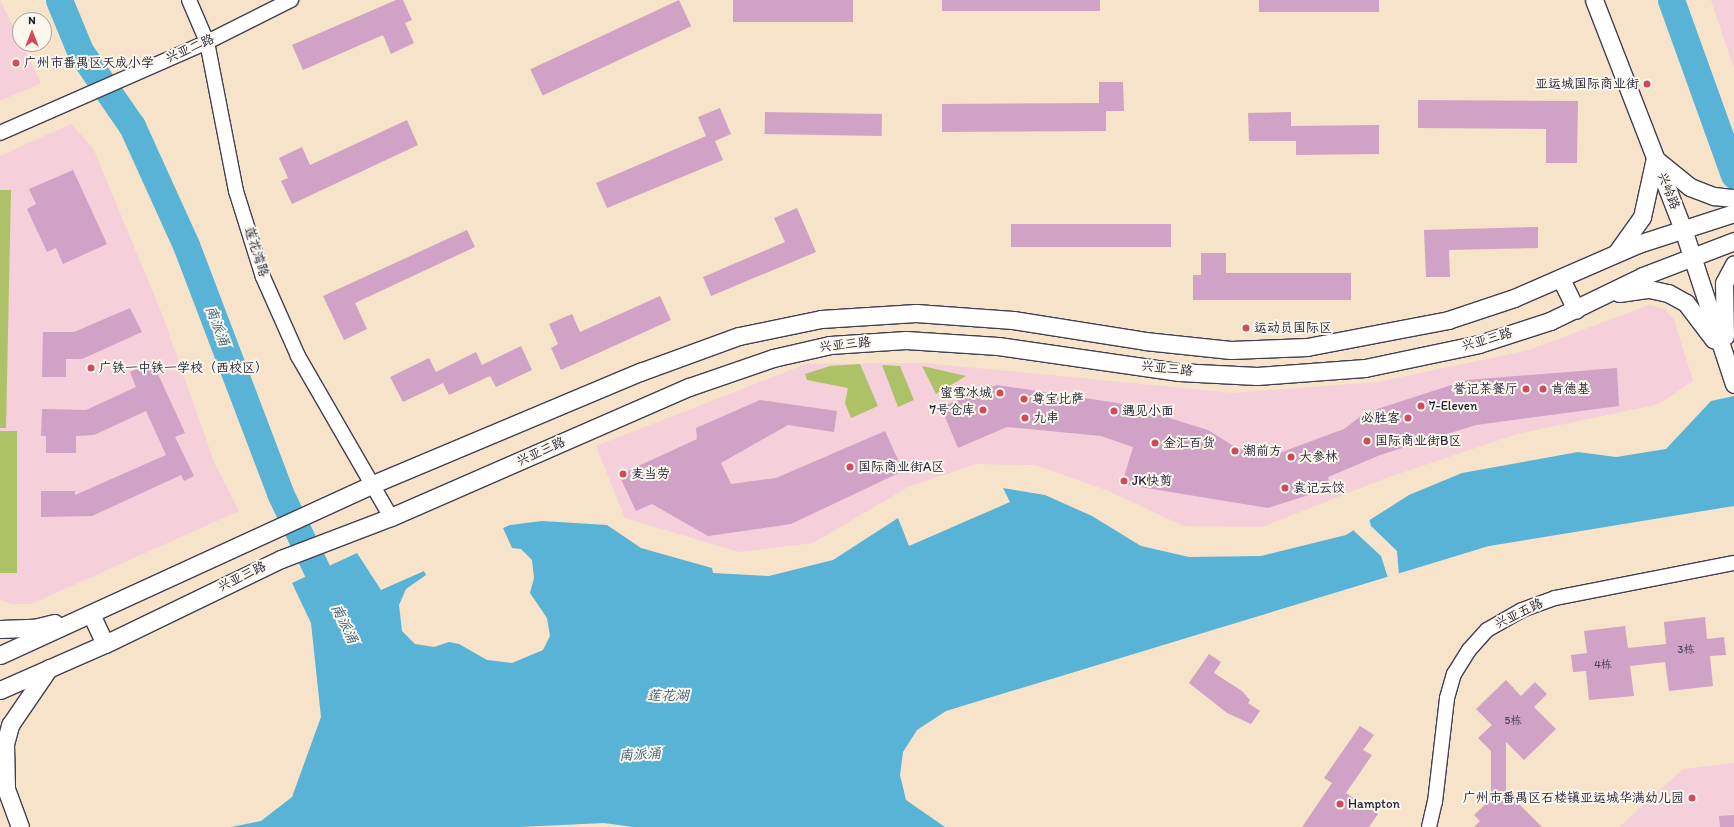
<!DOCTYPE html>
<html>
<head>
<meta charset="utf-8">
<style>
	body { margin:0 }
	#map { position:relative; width:1734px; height:827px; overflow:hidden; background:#f6e3ca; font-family:Itim,"LXGW WenKai TC",sans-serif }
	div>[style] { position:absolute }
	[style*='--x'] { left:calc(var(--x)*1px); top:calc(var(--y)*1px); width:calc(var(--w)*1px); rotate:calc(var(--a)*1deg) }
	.built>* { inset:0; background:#f5cfd9 }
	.green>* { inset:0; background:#adc266; transform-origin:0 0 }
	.water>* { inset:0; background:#58b3d6 }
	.pier>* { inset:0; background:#f6e3ca }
	.river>* { height:27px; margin:-13.5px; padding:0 13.5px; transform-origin:13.5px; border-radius:13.5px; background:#58b3d6 }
	.building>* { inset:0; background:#d0a2c5; transform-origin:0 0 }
	.roads { filter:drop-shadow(1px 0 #423f50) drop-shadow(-1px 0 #423f50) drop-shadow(0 1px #423f50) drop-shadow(0 -1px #423f50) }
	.minor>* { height:14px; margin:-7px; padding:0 7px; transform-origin:7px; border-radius:7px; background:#fff }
	.tertiary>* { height:17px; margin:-8.5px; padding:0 8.5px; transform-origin:8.5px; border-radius:8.5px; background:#fff }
	.dots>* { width:11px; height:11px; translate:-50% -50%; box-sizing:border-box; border:2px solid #fbf7ec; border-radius:50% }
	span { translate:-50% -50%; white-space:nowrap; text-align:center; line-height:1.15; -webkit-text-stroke:4px #fbf7ec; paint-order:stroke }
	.number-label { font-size:11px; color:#4e425e }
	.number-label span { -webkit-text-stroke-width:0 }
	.street-label { font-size:13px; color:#22223b }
	.poi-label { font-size:13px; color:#22223b }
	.left { translate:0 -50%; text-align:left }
	.right { translate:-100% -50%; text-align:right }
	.water-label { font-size:14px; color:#385c79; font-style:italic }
	.north { position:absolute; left:12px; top:12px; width:40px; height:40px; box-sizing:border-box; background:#fbf7ec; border:1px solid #a4a2a5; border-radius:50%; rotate:0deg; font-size:11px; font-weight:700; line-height:16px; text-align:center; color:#22223b }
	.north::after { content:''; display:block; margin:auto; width:14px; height:18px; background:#d1495b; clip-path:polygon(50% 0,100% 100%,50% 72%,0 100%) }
</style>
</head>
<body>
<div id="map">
	<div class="built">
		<div style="clip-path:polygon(0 0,41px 83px,0 101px)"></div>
		<div style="clip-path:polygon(1711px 0,1734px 0,1734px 68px)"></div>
		<div style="clip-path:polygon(71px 124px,93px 148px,162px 314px,214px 462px,239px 511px,31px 604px,11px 604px,0 599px,0 156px)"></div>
		<div style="clip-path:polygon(1649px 305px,1665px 309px,1674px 320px,1693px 381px,1659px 404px,1517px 434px,1386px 478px,1262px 527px,1184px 526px,1106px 490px,1035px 465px,976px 464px,908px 487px,813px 543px,739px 552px,625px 518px,596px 446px,806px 364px,925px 363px,1234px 393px,1377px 382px,1529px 350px)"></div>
		<div style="clip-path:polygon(1734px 763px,1734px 827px,1619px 827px,1683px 769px)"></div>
	</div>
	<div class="green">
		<div style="clip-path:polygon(0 190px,11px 190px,6px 428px,0 428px)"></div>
		<div style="clip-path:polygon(860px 364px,878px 406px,851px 418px,845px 403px,848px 388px,807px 380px,805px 374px,830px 366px)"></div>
		<div style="clip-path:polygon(882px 365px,900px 366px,914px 400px,898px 407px)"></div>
		<div style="clip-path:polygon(922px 366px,966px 376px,936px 394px)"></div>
		<div style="left:0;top:431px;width:17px;height:142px"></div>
	</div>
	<div class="water">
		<div style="clip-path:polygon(1734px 396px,1734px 506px,1489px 546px,946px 711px,917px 730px,903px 752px,900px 775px,906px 800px,945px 827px,633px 827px,604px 823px,519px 827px,231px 827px,261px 821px,292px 797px,321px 717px,311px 623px,292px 583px,357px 553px,381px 590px,424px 571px,426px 575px,406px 589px,399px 605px,402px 631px,415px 644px,434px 647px,449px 642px,459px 644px,487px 660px,512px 663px,543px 650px,550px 636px,547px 618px,530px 593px,534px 578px,532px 560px,521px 549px,512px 548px,503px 528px,510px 525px,542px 521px,607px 525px,641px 548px,712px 568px,713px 573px,769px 576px,833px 560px,898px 518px,909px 546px,1010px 502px,1003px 488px,1045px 495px,1092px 516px,1141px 546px,1189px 557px,1261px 556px,1346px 535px,1409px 495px,1462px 473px,1578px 452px,1616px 457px,1666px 449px,1711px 401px)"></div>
	</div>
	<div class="pier">
		<div style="clip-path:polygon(1369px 518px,1371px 526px,1397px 551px,1399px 575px,1388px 578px,1381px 556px,1354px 531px,1354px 528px)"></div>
	</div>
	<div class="river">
		<div style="--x:59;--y:0;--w:55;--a:67.6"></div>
		<div style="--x:80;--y:51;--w:91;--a:55.3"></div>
		<div style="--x:132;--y:126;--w:131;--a:65.6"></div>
		<div style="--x:186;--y:245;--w:265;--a:69.2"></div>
		<div style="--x:280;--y:493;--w:125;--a:64.5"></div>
		<div style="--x:1671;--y:0;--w:186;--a:70.2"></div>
	</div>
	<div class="building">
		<div style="clip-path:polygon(396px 0,403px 0,412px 20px,405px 23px,414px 43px,391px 54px,383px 35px,303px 70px,292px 45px)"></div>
		<div style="left:679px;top:0;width:29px;height:164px;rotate:65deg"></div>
		<div style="left:733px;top:0;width:120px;height:22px"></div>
		<div style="left:942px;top:0;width:158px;height:11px"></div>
		<div style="left:1259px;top:0;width:120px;height:12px"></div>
		<div style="clip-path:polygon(1099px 82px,1123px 82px,1124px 111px,1106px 111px,1106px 131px,942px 132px,942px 104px,1099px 103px)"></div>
		<div style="clip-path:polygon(1418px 100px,1578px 101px,1577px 163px,1546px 163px,1546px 129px,1418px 128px)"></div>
		<div style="clip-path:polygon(720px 108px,731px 134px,715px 141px,723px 160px,607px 208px,596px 183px,706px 136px,698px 117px)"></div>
		<div style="left:765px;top:112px;width:117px;height:22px;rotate:1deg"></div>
		<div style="clip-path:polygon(1291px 112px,1291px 126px,1379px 125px,1379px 154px,1296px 155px,1296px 141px,1249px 141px,1248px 113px)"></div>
		<div style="clip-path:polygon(407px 120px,418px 145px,292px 204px,281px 181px,288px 178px,279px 158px,302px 147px,310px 165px)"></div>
		<div style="clip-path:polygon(73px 170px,107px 244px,63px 264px,56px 248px,47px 252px,27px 209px,36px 204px,29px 189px)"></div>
		<div style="clip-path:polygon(797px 208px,816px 252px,711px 296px,703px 277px,785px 242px,774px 218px)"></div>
		<div style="left:1011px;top:224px;width:160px;height:23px"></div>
		<div style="clip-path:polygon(1538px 227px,1538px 248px,1449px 250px,1450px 277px,1426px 277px,1424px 230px)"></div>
		<div style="clip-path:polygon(467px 230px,475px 247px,355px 303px,367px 329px,344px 340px,323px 296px)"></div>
		<div style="clip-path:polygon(1201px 253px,1226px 253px,1226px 273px,1351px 273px,1351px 300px,1193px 300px,1193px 275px,1201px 275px)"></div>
		<div style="clip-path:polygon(660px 296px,671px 320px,561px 370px,551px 348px,558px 344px,549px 324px,572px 314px,580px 332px)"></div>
		<div style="clip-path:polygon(130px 308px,142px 332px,82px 359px,66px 359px,66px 377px,42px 377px,43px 332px,74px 332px)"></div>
		<div style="clip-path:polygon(521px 346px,532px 370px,496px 387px,490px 376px,449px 395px,443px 383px,403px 402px,390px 377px,429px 358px,436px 372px,476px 352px,482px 365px)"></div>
		<div style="clip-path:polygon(152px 361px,185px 433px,175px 437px,194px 476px,184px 481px,181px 475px,92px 516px,41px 517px,41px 491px,75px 491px,75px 495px,166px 455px,146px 411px,94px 435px,76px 436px,76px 453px,46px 453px,46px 436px,41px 436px,42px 409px,86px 410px,136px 387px,130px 372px)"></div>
		<div style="clip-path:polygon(1617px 368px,1619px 406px,1476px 425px,1380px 455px,1328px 477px,1331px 488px,1268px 508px,1122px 484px,1133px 447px,1101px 436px,1007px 427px,958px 448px,941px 407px,997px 385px,1124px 404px,1208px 430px,1235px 447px,1266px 458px,1344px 429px,1365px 413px,1467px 380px)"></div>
		<div style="clip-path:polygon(760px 400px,837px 411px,834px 432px,788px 425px,721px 463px,731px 484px,776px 478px,885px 431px,903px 471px,791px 524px,708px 536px,652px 504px,636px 511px,619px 475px,697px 439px,696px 428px)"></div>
		<div style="clip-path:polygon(1705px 617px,1707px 639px,1724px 637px,1726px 655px,1710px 656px,1713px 686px,1669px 691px,1665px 662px,1630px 666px,1634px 696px,1589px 700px,1586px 671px,1573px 672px,1571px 655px,1587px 653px,1584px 631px,1625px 626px,1628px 648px,1666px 644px,1664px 622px)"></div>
		<div style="clip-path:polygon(1209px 654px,1221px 662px,1214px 673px,1242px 691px,1250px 700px,1248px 703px,1260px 711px,1251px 724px,1227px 713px,1189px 683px)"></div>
		<div style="clip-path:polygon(1506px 680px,1521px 696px,1535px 682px,1547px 694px,1534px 707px,1556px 729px,1524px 760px,1506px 742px,1506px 791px,1542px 827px,1474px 827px,1480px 821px,1474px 815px,1491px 799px,1491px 751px,1478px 738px,1492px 725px,1476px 709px)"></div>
		<div style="clip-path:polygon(1360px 726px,1374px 735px,1363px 750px,1372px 755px,1346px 793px,1378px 814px,1369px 827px,1302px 827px,1332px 783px,1324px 778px)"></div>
		<div style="clip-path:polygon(1734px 815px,1734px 827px,1720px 827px,1719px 816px)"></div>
	</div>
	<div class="roads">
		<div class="minor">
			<div style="--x:189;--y:0;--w:46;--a:66.8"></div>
			<div style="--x:207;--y:42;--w:152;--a:79"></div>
			<div style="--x:236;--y:191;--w:90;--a:72.6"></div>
			<div style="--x:263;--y:277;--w:86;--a:66.1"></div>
			<div style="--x:298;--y:356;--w:186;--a:60"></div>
			<div style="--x:0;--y:133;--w:226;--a:-23.7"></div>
			<div style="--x:207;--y:42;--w:94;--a:-26.6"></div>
			<div style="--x:1429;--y:827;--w:26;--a:-77"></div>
			<div style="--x:1435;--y:802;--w:105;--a:-83.4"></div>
			<div style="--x:1447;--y:698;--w:25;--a:-74"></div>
			<div style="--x:1454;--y:674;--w:28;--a:-58"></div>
			<div style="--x:1469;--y:650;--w:27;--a:-48"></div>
			<div style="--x:1487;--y:630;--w:40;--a:-29.7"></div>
			<div style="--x:1522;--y:610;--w:35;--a:-20"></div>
			<div style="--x:1555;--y:598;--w:182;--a:-11.1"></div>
		</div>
		<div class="tertiary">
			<div style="--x:1594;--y:0;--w:246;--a:68.8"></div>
			<div style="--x:1683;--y:229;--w:163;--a:71.8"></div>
			<div style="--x:1658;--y:161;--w:41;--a:39.1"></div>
			<div style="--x:1690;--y:187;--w:26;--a:21"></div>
			<div style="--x:1714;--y:196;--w:20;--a:6"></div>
			<div style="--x:1617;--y:252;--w:43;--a:-54.5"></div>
			<div style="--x:1642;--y:217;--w:60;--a:-77.6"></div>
			<div style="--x:1561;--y:279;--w:34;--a:64"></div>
			<div style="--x:1619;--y:293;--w:30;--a:-8"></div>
			<div style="--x:1649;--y:289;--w:19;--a:12"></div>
			<div style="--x:1668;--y:293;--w:21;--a:29"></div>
			<div style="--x:1686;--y:303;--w:46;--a:52.9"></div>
			<div style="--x:1725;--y:336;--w:53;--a:-91.1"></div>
			<div style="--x:1724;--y:283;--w:21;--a:-62"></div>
			<div style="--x:91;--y:614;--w:33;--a:65"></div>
			<div style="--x:0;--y:629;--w:34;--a:-2"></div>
			<div style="--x:34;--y:628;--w:21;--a:-14"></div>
			<div style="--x:0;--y:655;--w:410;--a:-24.6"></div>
			<div style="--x:373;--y:484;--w:290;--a:-22.8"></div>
			<div style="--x:640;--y:372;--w:105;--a:-20"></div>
			<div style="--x:739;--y:336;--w:84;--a:-11.7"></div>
			<div style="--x:821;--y:319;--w:95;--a:-3.6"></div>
			<div style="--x:916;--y:313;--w:97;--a:4.1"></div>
			<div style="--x:1013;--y:320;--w:134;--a:9"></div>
			<div style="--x:1145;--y:341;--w:86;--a:6"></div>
			<div style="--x:1231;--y:350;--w:76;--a:-2.3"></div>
			<div style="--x:1307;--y:347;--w:144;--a:-10.8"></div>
			<div style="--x:1448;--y:320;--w:70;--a:-18.4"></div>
			<div style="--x:1514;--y:298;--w:135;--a:-23.5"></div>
			<div style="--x:1638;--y:244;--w:101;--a:-17.9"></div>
			<div style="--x:0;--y:690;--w:115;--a:-23.7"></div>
			<div style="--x:105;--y:644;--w:195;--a:-25.8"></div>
			<div style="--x:281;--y:559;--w:118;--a:-20.9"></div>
			<div style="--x:391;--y:517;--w:325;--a:-23.6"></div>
			<div style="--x:689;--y:387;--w:89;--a:-19"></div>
			<div style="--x:773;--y:358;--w:58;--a:-12.8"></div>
			<div style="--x:830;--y:345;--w:76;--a:-3.8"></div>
			<div style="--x:906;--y:340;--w:92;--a:3.7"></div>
			<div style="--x:998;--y:346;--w:183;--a:8.2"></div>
			<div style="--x:1179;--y:372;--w:78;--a:2.9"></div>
			<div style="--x:1257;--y:376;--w:108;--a:-4.2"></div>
			<div style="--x:1365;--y:368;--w:116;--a:-11.9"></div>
			<div style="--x:1479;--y:344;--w:75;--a:-17.9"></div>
			<div style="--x:1550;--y:321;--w:103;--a:-25.8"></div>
			<div style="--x:1643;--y:276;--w:97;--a:-21"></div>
			<div style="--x:2;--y:778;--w:52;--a:69.8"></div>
			<div style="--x:6;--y:788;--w:44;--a:-91.3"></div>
			<div style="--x:5;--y:744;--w:20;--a:-75"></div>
			<div style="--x:10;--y:725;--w:69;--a:-55.6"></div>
		</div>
	</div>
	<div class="dots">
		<div style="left:16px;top:63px;background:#d1495b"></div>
		<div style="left:1647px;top:84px;background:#d1495b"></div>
		<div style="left:1246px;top:328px;background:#d1495b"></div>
		<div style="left:91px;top:368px;background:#d1495b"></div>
		<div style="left:1526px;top:389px;background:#d1495b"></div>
		<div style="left:1543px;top:389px;background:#d1495b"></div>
		<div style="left:1000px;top:393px;background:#d1495b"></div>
		<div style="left:1024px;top:399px;background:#d1495b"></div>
		<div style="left:1421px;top:406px;background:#d1495b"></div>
		<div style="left:983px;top:410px;background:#d1495b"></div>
		<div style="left:1114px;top:411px;background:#d1495b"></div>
		<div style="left:1025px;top:418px;background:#d1495b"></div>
		<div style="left:1408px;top:418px;background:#d1495b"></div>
		<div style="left:1367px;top:441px;background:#d1495b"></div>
		<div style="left:1155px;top:443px;background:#d1495b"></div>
		<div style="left:1235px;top:451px;background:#d1495b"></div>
		<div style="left:1291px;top:457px;background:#d1495b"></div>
		<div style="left:850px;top:467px;background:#d1495b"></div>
		<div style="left:623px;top:474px;background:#d1495b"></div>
		<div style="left:1124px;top:481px;background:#d1495b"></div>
		<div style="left:1285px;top:488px;background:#d1495b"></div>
		<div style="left:1692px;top:798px;background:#d1495b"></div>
		<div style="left:1340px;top:804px;background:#d1495b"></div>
	</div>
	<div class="number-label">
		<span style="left:1686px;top:650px">3栋</span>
		<span style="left:1603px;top:665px">4栋</span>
		<span style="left:1513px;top:721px">5栋</span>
	</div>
	<div class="street-label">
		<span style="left:190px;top:49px;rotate:-24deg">兴亚二路</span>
		<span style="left:1668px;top:191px;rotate:68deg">兴岭路</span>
		<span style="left:256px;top:252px;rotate:72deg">莲花湾路</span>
		<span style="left:1487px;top:340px;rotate:-16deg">兴亚三路</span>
		<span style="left:845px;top:345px;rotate:-6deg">兴亚三路</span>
		<span style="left:1167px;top:369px;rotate:6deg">兴亚三路</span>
		<span style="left:541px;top:452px;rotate:-24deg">兴亚三路</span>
		<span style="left:242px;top:577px;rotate:-26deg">兴亚三路</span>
		<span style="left:1519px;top:614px;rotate:-26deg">兴亚五路</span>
	</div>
	<div class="poi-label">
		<span class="left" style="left:24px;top:63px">广州市番禺区天成小学</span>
		<span class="right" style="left:1639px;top:84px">亚运城国际商业街</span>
		<span class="left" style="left:1254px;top:328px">运动员国际区</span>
		<span class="left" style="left:99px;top:368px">广铁一中铁一学校（西校区）</span>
		<span class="right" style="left:1518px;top:389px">誉记茶餐厅</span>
		<span class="left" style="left:1551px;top:389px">肯德基</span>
		<span class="right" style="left:992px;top:393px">蜜雪冰城</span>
		<span class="left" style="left:1032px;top:399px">尊宝比萨</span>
		<span class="left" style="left:1429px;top:406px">7-Eleven</span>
		<span class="right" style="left:975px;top:410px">7号仓库</span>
		<span class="left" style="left:1122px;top:411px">遇见小面</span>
		<span class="left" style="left:1033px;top:418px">九串</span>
		<span class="right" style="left:1400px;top:418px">必胜客</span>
		<span class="left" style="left:1375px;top:441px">国际商业街B区</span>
		<span class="left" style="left:1163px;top:443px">金汇百货</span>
		<span class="left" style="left:1243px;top:451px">潮前方</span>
		<span class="left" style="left:1299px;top:457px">大参林</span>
		<span class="left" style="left:858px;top:467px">国际商业街A区</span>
		<span class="left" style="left:631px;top:474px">麦当劳</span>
		<span class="left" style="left:1132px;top:481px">JK快剪</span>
		<span class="left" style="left:1293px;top:488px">袁记云饺</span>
		<span class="right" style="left:1684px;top:798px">广州市番禺区石楼镇亚运城华满幼儿园</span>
		<span class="left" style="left:1348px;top:804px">Hampton</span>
	</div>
	<div class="water-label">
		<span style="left:217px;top:326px;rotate:69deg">南派涌</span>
		<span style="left:344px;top:624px;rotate:64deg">南派涌</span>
		<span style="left:668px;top:696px">莲花湖</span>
		<span style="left:640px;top:755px;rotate:-3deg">南派涌</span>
	</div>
	<div class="north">N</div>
</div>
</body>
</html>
